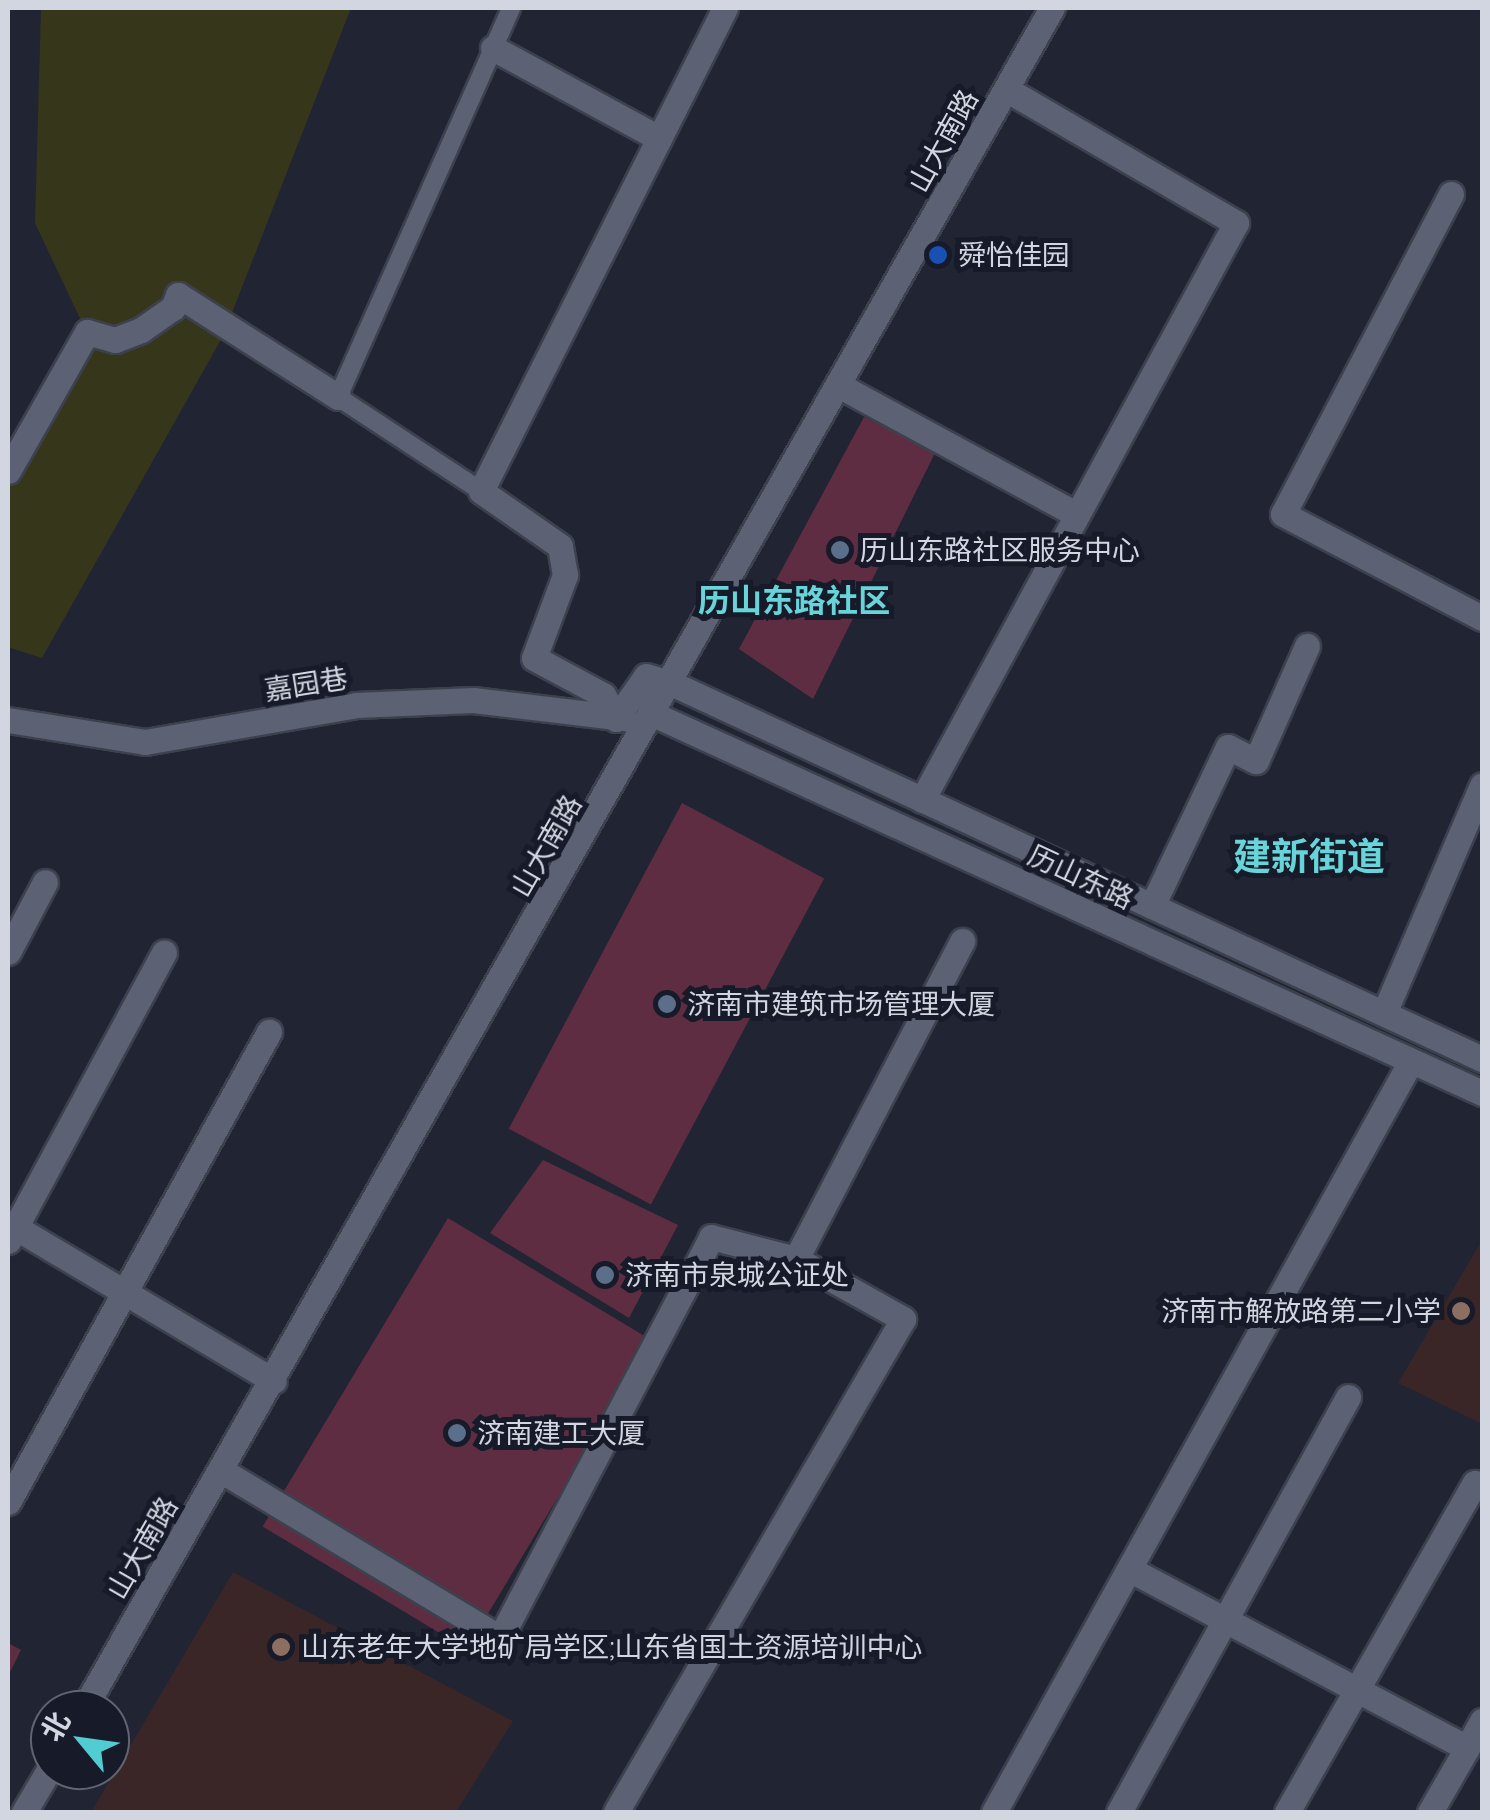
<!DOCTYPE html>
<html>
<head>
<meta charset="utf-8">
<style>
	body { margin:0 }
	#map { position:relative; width:1490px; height:1820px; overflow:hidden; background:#202433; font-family:Quicksand,"Noto Sans SC",sans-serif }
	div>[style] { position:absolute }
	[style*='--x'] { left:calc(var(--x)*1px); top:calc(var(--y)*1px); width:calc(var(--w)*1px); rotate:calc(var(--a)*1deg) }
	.education>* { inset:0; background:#3a2626 }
	.green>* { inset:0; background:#36371a }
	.building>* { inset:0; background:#5f2d41; transform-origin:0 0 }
	.roads { filter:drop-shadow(2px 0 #3d414e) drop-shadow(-2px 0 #3d414e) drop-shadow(0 2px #3d414e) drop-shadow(0 -2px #3d414e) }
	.service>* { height:18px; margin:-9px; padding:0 9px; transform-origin:9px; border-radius:9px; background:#5c6274 }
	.minor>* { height:25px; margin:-12.5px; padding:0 12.5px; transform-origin:12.5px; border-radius:12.5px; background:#5c6274 }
	.tertiary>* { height:25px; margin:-12.5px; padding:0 12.5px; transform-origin:12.5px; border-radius:12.5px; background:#5c6274 }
	.secondary>* { height:25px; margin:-12.5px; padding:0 12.5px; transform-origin:12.5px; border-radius:12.5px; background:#5c6274 }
	.dots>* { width:28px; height:28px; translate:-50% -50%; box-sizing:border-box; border:5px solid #161a29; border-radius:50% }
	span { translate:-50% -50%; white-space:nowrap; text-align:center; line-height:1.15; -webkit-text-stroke:10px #161a29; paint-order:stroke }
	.street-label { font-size:28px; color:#d2d6e0 }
	.poi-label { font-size:28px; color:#d2d6e0 }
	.left { translate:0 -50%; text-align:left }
	.right { translate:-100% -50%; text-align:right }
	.quarter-label { font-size:32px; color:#67d4d9; font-weight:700 }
	.district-label { font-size:38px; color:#67d4d9; font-weight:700 }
	.frame { position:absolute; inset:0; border:10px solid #d2d6e0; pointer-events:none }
	.north { position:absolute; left:30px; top:1690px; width:100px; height:100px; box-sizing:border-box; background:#161a29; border:2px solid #616572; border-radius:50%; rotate:299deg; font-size:28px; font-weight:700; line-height:40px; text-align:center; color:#d2d6e0 }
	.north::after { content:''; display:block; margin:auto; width:35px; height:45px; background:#51ccd2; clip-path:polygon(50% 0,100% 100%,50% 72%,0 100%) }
</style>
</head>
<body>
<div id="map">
	<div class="education">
		<div style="clip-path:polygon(1482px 1240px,1482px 1424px,1398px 1383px)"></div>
		<div style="clip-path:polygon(233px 1572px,513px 1721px,456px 1812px,91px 1812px)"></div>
	</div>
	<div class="green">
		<div style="clip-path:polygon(41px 8px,351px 8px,223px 336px,42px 658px,8px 647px,8px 466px,85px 329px,35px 223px)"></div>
	</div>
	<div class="building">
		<div style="clip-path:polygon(864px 417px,936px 451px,813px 699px,739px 649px)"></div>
		<div style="left:682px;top:803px;width:161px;height:369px;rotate:28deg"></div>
		<div style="clip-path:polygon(543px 1160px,678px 1225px,629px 1318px,490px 1233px)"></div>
		<div style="left:448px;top:1218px;width:238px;height:360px;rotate:31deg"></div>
		<div style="clip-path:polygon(8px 1643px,21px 1650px,8px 1676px)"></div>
	</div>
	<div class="roads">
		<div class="service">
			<div style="--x:481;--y:491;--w:171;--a:-146.7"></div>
			<div style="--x:338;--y:397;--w:426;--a:-66"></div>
		</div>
		<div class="minor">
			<div style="--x:493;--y:48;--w:189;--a:28.5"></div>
			<div style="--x:1451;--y:194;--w:361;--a:117.7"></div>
			<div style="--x:1283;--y:514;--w:225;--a:27.6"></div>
			<div style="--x:840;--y:386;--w:266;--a:28.5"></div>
			<div style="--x:8;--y:471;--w:160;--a:-60.4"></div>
			<div style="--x:87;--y:332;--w:29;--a:16"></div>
			<div style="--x:115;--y:340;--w:28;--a:-21"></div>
			<div style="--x:141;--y:330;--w:39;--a:-35"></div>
			<div style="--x:173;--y:308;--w:14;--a:-69"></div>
			<div style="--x:178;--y:295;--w:190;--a:32.5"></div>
			<div style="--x:616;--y:719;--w:27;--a:-118"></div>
			<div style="--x:603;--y:695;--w:78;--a:-151.8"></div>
			<div style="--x:534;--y:658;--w:89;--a:-69.5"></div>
			<div style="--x:565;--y:575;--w:29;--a:-100"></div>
			<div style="--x:560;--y:546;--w:96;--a:-145.2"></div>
			<div style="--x:481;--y:491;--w:541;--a:-63.2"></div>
			<div style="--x:616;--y:719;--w:52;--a:-55.1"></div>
			<div style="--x:646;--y:676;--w:28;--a:17"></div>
			<div style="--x:8;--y:720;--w:139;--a:9.1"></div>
			<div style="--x:145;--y:742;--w:214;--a:-9.9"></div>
			<div style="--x:356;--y:705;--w:117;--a:-2.4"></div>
			<div style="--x:473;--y:700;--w:153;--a:6.8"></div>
			<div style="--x:922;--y:800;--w:657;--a:-61.45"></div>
			<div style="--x:1236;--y:223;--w:266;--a:-149.8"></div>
			<div style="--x:1152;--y:906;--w:176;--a:-64.5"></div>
			<div style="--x:1228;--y:747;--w:31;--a:27"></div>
			<div style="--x:1256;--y:761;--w:126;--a:-66.1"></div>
			<div style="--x:8;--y:952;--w:79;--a:-62.1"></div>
			<div style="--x:1384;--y:1013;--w:248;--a:-66.7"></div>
			<div style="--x:8;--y:1223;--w:309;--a:30.7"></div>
			<div style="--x:8;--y:1241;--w:328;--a:-61.6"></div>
			<div style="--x:796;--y:1259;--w:359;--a:-62.4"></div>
			<div style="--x:222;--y:1471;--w:324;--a:31"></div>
			<div style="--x:500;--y:1638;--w:453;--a:-62.2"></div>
			<div style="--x:711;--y:1237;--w:88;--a:14.5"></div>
			<div style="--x:796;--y:1259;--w:123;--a:29.3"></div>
			<div style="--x:903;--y:1319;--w:570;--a:120.21"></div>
			<div style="--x:8;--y:1502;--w:538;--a:-60.96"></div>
			<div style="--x:1129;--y:1569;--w:382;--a:27.9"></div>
			<div style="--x:1467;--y:1748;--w:74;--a:120"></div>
			<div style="--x:1467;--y:1748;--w:31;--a:-61"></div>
			<div style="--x:994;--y:1812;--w:859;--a:-60.96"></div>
			<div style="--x:1119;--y:1812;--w:474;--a:-61.1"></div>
			<div style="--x:1287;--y:1812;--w:379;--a:-60.3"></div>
		</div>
		<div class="tertiary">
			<div style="--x:673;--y:684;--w:892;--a:24.87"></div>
			<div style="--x:655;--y:715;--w:909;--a:24.56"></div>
		</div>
		<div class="secondary">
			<div style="--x:83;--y:1710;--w:1959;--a:-60.35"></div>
			<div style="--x:24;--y:1812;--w:51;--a:-59.4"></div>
		</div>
	</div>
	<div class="dots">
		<div style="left:938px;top:255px;background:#1a4fb4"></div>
		<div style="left:840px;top:550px;background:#5c6f8a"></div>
		<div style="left:667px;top:1004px;background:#5c6f8a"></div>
		<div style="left:605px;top:1275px;background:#5c6f8a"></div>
		<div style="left:1461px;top:1311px;background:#8d6e63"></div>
		<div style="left:457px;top:1433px;background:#5c6f8a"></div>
		<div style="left:281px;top:1647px;background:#8d6e63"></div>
	</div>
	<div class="street-label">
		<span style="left:943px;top:141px;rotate:-61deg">山大南路</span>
		<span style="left:306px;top:684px;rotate:-9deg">嘉园巷</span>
		<span style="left:546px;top:846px;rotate:-60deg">山大南路</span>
		<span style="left:1081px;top:877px;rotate:25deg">历山东路</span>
		<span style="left:142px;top:1548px;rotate:-60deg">山大南路</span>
	</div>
	<div class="poi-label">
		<span class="left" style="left:958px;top:255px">舜怡佳园</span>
		<span class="left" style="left:860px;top:550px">历山东路社区服务中心</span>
		<span class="left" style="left:687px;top:1004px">济南市建筑市场管理大厦</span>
		<span class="left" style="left:625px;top:1275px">济南市泉城公证处</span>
		<span class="right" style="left:1441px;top:1311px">济南市解放路第二小学</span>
		<span class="left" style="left:477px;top:1433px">济南建工大厦</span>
		<span class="left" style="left:301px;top:1647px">山东老年大学地矿局学区;山东省国土资源培训中心</span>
	</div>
	<div class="quarter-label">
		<span style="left:794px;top:600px">历山东路社区</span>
	</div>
	<div class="district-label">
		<span style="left:1309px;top:857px">建新街道</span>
	</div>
	<div class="frame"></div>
	<div class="north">北</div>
</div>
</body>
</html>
